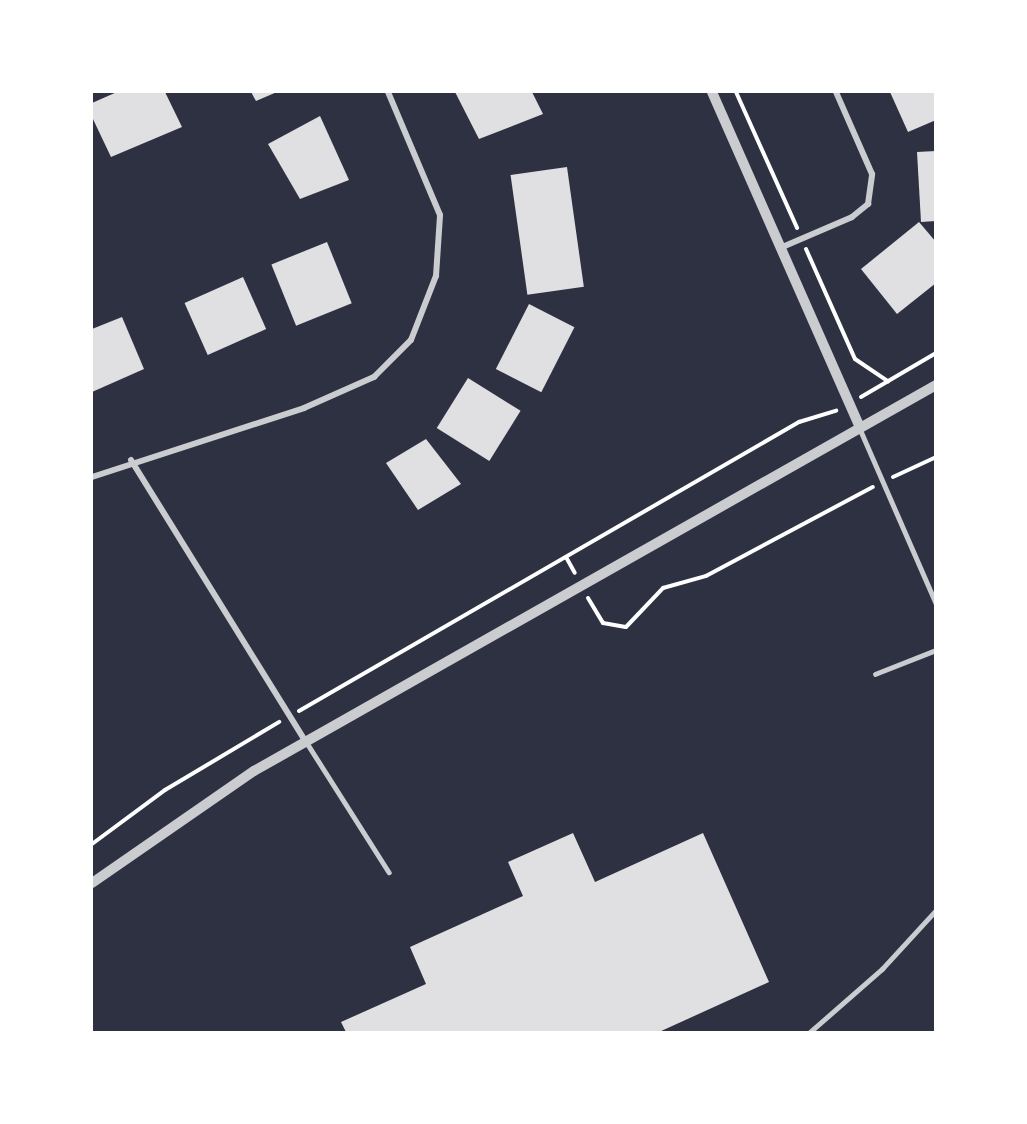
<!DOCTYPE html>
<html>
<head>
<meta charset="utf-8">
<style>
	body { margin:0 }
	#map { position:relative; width:1027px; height:1124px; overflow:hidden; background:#2d3142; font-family:"Noto Sans",sans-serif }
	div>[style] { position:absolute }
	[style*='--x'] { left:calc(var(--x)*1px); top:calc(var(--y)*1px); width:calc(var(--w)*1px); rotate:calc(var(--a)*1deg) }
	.building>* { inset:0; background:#e0e0e3; transform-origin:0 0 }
	.path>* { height:4px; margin:-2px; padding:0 2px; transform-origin:2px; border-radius:2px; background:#fff }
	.service>* { height:4.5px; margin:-2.25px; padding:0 2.25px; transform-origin:2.25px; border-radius:2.25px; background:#caccd0 }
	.minor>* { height:6px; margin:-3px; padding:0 3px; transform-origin:3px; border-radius:3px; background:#caccd0 }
	.tertiary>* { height:10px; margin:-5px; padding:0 5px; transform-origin:5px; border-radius:5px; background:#caccd0 }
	span { translate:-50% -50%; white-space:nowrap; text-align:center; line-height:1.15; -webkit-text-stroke:4.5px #fff; paint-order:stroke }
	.frame { position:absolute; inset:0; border:93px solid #fff; pointer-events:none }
</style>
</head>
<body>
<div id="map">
	<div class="building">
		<div style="clip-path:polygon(117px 92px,165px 92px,182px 127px,111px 157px,92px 117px,92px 103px)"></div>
		<div style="clip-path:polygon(251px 92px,277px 92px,256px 101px)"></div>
		<div style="clip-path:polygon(455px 92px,532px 92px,543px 114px,479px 139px)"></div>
		<div style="clip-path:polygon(890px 92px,936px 92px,936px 120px,908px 132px)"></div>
		<div style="clip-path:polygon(320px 116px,349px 180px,300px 199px,268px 144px)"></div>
		<div style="clip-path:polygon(936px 151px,936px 221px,921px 222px,917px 152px)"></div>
		<div style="left:567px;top:167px;width:121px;height:57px;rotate:82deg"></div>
		<div style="clip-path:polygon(919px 222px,936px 242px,936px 283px,897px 314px,861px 269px)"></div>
		<div style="left:327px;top:242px;width:66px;height:60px;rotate:68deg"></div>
		<div style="left:243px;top:277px;width:57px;height:64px;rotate:66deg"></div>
		<div style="left:529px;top:304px;width:51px;height:73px;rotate:27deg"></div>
		<div style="clip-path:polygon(122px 317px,144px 369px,92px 392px,92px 329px)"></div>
		<div style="left:468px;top:378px;width:62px;height:59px;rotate:32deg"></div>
		<div style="clip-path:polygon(426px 439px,461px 484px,418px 510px,386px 463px)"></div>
		<div style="clip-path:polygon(573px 833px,595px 882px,703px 833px,769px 982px,659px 1032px,346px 1032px,341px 1022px,426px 984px,410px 947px,523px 896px,508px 862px)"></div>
	</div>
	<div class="path">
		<div style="--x:736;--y:92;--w:149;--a:65.8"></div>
		<div style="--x:806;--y:249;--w:120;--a:66"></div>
		<div style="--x:855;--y:359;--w:40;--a:34"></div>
		<div style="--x:861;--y:397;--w:87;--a:-30.4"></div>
		<div style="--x:893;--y:477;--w:47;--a:-24.9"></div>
		<div style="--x:566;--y:557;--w:18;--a:61"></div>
		<div style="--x:588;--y:598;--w:29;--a:59"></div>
		<div style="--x:603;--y:623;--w:23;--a:10"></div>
		<div style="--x:626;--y:627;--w:54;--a:-46.5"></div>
		<div style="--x:663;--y:588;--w:45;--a:-15.6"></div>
		<div style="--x:706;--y:576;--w:189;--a:-28.1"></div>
		<div style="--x:299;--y:711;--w:578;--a:-30.03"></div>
		<div style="--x:799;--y:422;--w:39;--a:-17"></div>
		<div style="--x:92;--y:844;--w:91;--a:-36.5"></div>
		<div style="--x:165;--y:790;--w:133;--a:-30.8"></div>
	</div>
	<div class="service">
		<div style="--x:860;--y:429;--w:190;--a:66.4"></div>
		<div style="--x:875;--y:674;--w:66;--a:-21.5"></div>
		<div style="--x:307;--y:743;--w:153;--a:57.6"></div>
		<div style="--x:810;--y:1032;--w:96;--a:-41.2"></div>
		<div style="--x:882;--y:969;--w:80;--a:-47.5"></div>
	</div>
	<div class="minor">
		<div style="--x:780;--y:248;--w:78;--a:-23.3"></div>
		<div style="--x:852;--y:217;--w:21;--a:-39"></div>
		<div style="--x:868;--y:204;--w:30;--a:-82"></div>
		<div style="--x:872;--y:174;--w:90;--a:-113.7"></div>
		<div style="--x:131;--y:460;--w:332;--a:58.2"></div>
		<div style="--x:92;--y:477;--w:223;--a:-18"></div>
		<div style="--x:304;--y:408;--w:77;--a:-23.9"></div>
		<div style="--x:374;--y:377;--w:52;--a:-45"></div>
		<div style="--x:411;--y:340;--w:69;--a:-68.7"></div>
		<div style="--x:436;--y:276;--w:61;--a:-86.2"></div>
		<div style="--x:440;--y:215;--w:134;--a:-112.9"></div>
	</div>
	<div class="tertiary">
		<div style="--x:712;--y:92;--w:367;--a:66.2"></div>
		<div style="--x:92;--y:883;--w:197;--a:-34.7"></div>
		<div style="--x:254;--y:771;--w:784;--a:-29.51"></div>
	</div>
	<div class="frame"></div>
</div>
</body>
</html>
